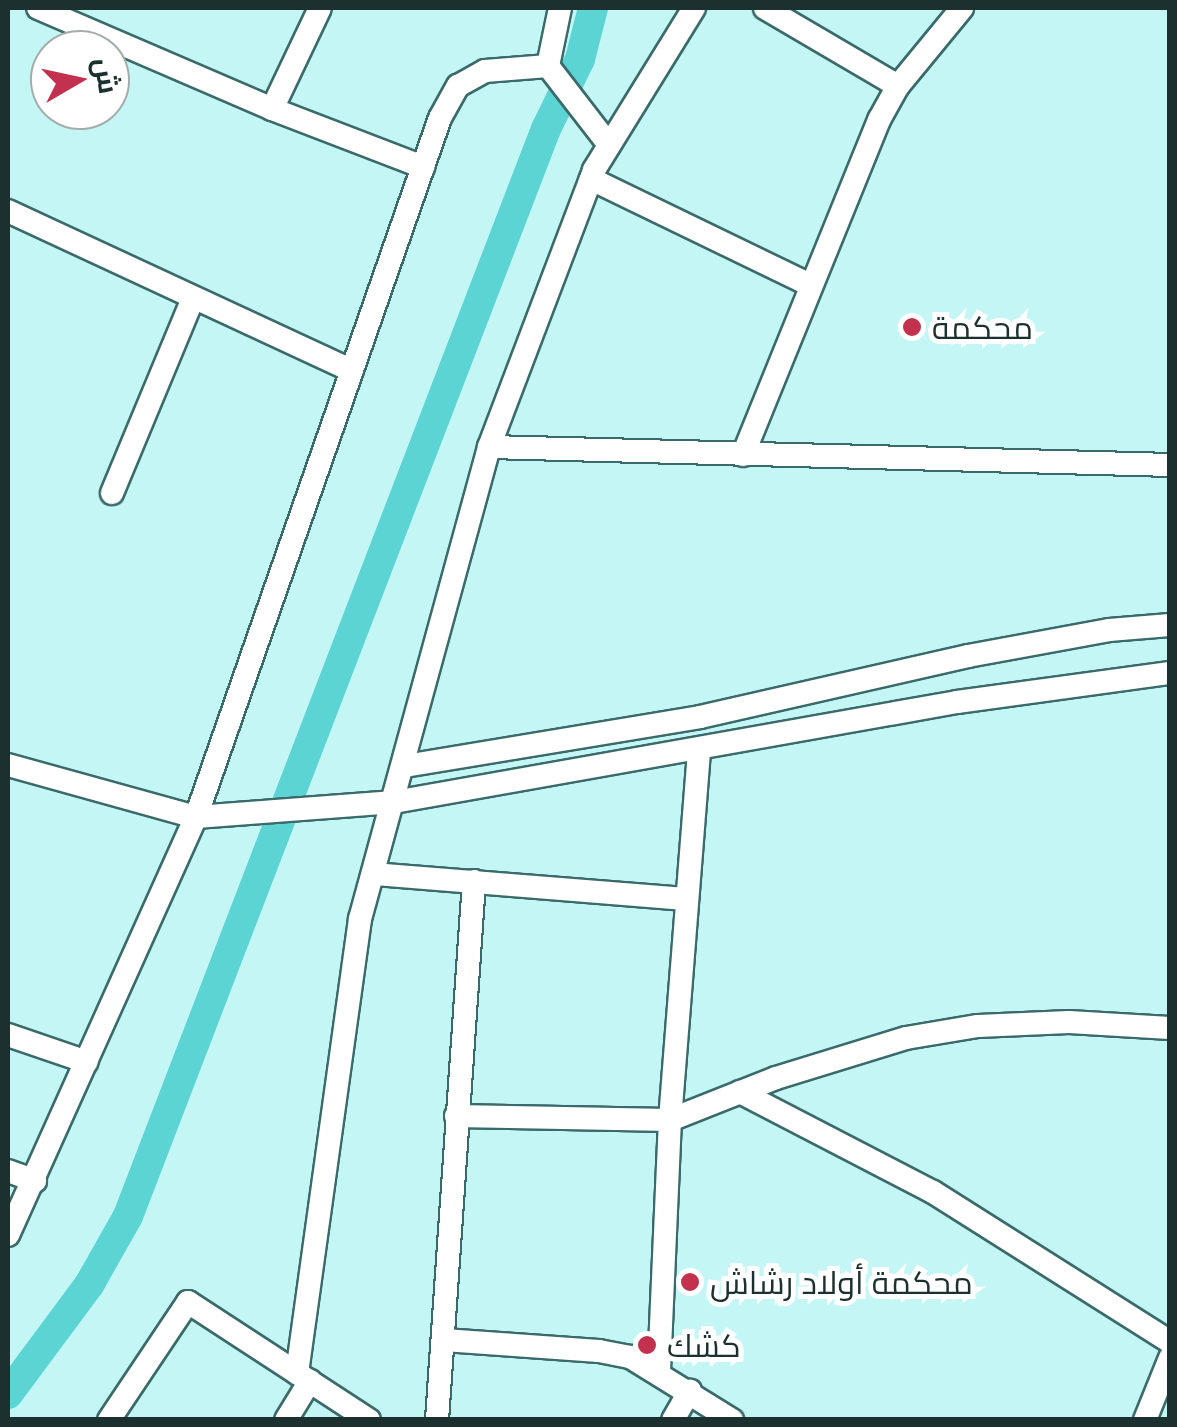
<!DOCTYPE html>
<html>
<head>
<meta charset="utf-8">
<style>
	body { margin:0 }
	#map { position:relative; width:1177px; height:1427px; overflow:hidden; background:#c3f6f4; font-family:"Open Sans",Cairo,sans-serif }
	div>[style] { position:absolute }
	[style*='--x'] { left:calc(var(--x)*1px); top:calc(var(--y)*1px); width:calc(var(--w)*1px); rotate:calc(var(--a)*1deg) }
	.canal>* { height:30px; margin:-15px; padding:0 15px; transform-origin:15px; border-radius:15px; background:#5bd4d3 }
	.roads { filter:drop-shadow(2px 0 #3b6a6a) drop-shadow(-2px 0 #3b6a6a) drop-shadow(0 2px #3b6a6a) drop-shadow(0 -2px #3b6a6a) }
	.minor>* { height:22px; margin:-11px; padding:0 11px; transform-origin:11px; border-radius:11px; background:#fff }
	.dots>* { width:28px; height:28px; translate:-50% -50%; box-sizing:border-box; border:5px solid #fff; border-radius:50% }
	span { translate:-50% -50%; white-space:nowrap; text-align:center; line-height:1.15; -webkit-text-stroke:10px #fff; paint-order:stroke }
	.poi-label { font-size:32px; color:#1b302f }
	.left { translate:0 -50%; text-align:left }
	.frame { position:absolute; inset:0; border:10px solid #1b302f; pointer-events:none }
	.north { position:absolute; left:30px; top:30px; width:100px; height:100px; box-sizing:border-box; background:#fff; border:2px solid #a4acac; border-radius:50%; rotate:81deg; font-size:28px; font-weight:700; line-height:40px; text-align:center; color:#1b302f }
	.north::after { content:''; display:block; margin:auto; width:35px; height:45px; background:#c2314e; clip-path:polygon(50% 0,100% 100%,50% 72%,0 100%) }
</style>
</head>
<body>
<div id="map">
	<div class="canal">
		<div style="--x:8;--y:1394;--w:136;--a:-53.4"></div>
		<div style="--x:89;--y:1285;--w:79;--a:-60.5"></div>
		<div style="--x:128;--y:1216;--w:1165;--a:-68.97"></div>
		<div style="--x:546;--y:129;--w:78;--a:-64.1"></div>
		<div style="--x:580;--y:59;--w:53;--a:-75.7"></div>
	</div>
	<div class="roads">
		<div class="minor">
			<div style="--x:38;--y:8;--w:255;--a:23.3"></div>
			<div style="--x:320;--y:8;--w:112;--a:115.4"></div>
			<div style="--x:272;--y:109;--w:162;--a:21"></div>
			<div style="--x:560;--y:8;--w:59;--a:101.7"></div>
			<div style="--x:548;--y:66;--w:100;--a:52.3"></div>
			<div style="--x:765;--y:8;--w:154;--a:30.4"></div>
			<div style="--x:591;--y:179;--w:243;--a:25.8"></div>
			<div style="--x:8;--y:211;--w:379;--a:24.9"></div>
			<div style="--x:489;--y:447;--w:681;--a:1.51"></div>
			<div style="--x:743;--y:455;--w:362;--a:-67.9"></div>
			<div style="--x:879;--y:120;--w:39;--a:-61"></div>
			<div style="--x:898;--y:86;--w:101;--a:-50.6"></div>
			<div style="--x:112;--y:493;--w:211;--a:-67.4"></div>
			<div style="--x:8;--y:765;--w:195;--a:15.5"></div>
			<div style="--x:196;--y:817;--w:199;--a:-4.3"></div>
			<div style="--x:394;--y:802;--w:572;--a:-10.07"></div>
			<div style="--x:957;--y:702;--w:215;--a:-7.8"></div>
			<div style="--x:405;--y:766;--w:299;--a:-9.4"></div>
			<div style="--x:700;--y:717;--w:275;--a:-12.8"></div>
			<div style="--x:968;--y:656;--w:143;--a:-10.4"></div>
			<div style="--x:1109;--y:630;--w:61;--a:-4.7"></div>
			<div style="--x:374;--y:874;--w:314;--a:4.6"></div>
			<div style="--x:8;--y:1035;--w:83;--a:18.9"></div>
			<div style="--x:740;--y:1092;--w:217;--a:27.4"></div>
			<div style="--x:933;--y:1192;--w:280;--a:32.3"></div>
			<div style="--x:456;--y:1116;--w:214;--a:1.1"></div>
			<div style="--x:670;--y:1120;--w:114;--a:-21.6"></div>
			<div style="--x:776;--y:1078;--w:136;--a:-17.1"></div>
			<div style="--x:906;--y:1038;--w:73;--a:-9.5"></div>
			<div style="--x:978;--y:1026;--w:91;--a:-2.5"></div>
			<div style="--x:1069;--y:1022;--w:101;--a:3.4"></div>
			<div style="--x:8;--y:1171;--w:29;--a:20"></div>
			<div style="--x:8;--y:1235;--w:458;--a:-65.8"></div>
			<div style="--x:196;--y:817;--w:740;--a:-70.76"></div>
			<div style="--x:440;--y:118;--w:37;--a:-61"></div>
			<div style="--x:458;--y:86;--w:31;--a:-29"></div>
			<div style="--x:485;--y:71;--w:63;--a:-4.5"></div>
			<div style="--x:444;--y:1340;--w:155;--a:4.1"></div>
			<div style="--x:599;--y:1351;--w:32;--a:11"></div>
			<div style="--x:630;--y:1357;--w:120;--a:31.7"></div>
			<div style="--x:659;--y:1371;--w:251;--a:-87.5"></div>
			<div style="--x:670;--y:1120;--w:370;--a:-85.5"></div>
			<div style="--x:297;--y:1373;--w:458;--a:-82.1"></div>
			<div style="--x:360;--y:919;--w:489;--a:-74.7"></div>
			<div style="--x:489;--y:447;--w:296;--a:-69.2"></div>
			<div style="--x:594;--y:170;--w:190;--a:-58.3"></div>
			<div style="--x:109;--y:1420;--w:142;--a:-56.2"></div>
			<div style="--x:188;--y:1302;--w:216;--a:33.1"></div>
			<div style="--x:286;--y:1420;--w:46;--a:-58.4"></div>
			<div style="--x:437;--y:1420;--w:540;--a:-86.07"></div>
			<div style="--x:673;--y:1420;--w:34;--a:-60"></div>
			<div style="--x:1145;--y:1420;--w:67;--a:-68"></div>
		</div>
	</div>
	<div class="dots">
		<div style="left:912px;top:327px;background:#c2314e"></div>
		<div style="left:690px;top:1282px;background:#c2314e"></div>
		<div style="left:647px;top:1345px;background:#c2314e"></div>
	</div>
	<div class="poi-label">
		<span class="left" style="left:932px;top:327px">محكمة</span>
		<span class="left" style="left:710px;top:1282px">محكمة أولاد رشاش</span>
		<span class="left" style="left:667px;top:1345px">كشك</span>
	</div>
	<div class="frame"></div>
	<div class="north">ش</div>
</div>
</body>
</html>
